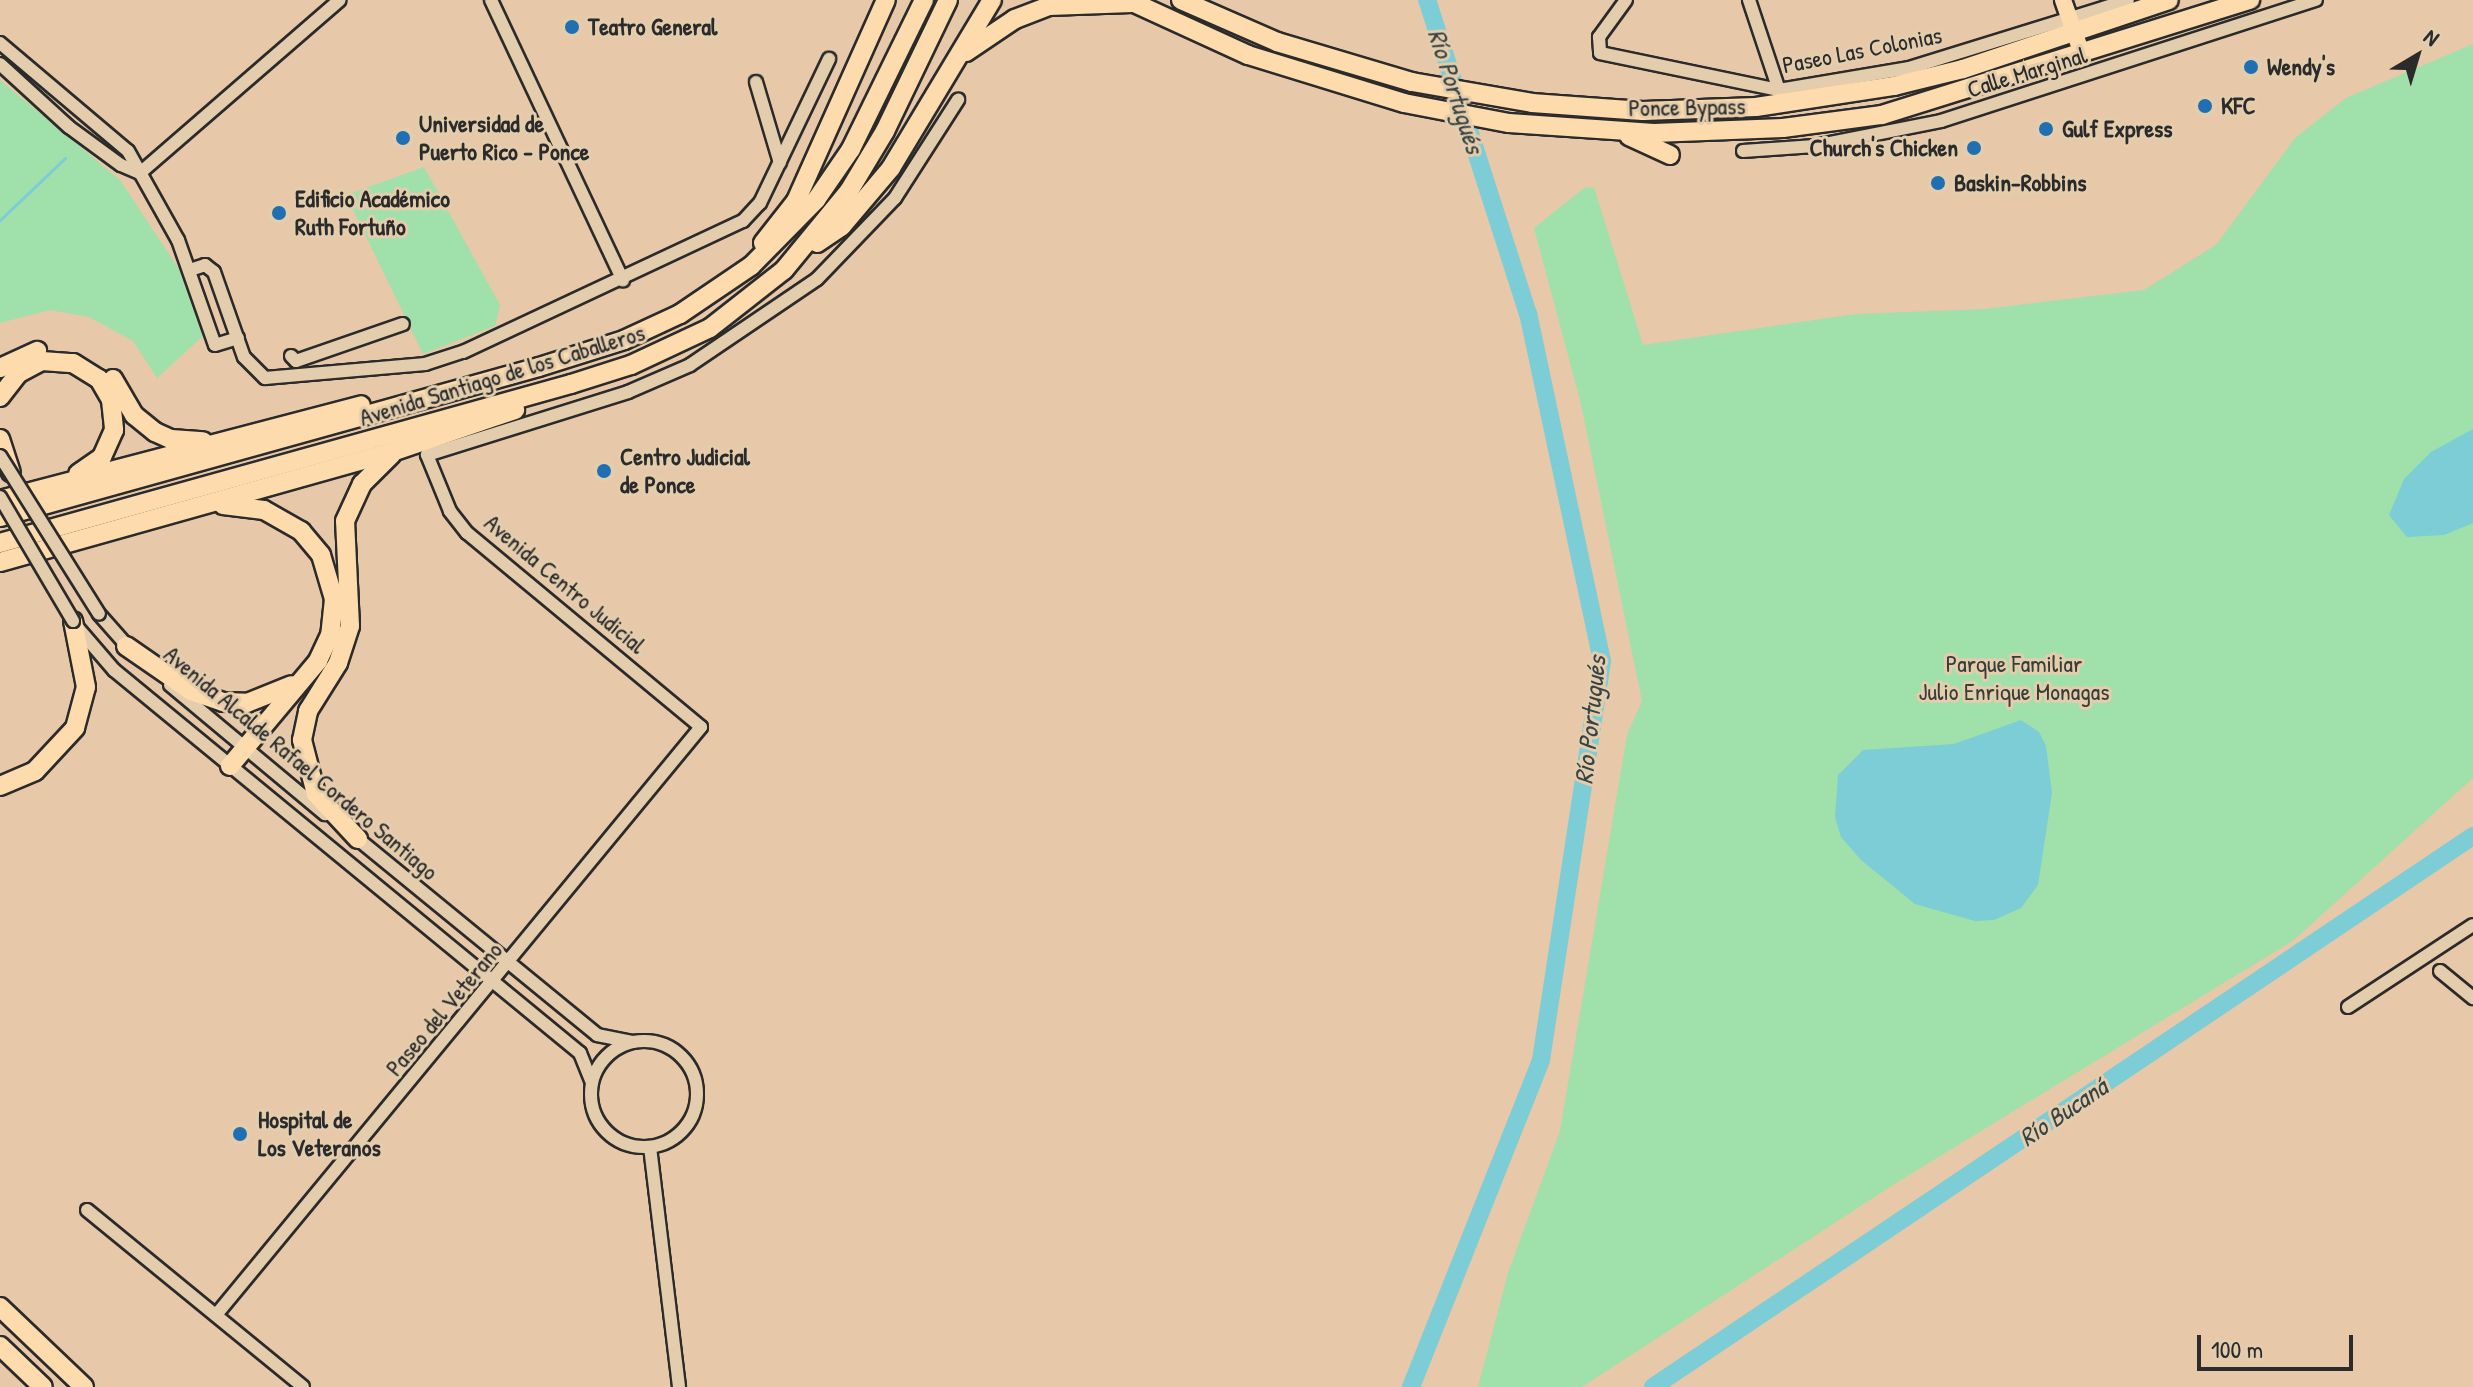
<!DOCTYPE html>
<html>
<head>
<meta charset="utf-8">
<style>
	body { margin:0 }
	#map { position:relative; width:2473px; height:1387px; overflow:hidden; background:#e7c8a9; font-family:"Patrick Hand",sans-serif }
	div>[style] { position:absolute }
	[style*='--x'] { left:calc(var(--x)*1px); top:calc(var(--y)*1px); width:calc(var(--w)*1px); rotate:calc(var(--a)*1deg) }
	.green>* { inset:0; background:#a0e0aa }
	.water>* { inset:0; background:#7ccdd5 }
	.stream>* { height:3px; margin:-1.5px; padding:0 1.5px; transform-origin:1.5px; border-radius:1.5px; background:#7ccdd5 }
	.river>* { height:18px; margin:-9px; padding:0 9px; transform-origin:9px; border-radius:9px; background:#7ccdd5 }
	.roads { filter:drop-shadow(2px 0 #2b2b2b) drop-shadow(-2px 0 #2b2b2b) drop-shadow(0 2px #2b2b2b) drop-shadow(0 -2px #2b2b2b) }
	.minor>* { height:12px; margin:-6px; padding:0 6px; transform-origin:6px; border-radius:6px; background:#e3cdac }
	.minor>.ring { margin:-6px; padding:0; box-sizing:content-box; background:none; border:12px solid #e3cdac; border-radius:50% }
	.major>* { height:16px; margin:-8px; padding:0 8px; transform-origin:8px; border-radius:8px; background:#fedbac }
	.highway>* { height:18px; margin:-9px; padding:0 9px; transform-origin:9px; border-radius:9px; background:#fedbac }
	.bridges { filter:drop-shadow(2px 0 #2b2b2b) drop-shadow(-2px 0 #2b2b2b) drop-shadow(0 2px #2b2b2b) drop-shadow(0 -2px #2b2b2b) }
	.minor-bridge>* { height:12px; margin:-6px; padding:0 6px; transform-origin:6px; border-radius:6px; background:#e3cdac }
	.dots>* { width:22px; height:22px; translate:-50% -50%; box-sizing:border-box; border:4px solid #e3cdac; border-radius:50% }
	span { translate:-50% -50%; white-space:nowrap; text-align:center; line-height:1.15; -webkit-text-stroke:6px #e3cdac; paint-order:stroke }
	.poi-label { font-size:24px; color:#2b2b2b; font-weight:700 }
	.left { translate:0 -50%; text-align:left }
	.right { translate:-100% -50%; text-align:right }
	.street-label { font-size:24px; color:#2b2b2b }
	.park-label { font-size:24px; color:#373d38 }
	.water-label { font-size:26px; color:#374344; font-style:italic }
	.north { position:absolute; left:2377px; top:16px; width:80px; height:80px; -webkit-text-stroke:6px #e3cdac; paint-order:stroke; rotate:38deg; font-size:22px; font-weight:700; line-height:32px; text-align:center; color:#2b2b2b }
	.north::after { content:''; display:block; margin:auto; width:28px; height:36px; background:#2b2b2b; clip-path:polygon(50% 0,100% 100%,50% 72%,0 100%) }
	.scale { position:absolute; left:2197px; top:1335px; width:156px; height:36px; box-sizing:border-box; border:4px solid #2b2b2b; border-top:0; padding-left:10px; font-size:24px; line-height:28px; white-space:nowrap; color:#2b2b2b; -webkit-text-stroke:6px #e3cdac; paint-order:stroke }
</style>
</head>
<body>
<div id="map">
	<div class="green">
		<div style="clip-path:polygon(2473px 44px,2473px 778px,2294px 940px,1896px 1183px,1582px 1387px,1478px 1387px,1508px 1273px,1560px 1131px,1627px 735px,1642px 701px,1581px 404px,1534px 228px,1584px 188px,1594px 187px,1643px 345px,1856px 314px,1984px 309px,2144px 290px,2216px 245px,2295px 138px,2346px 98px)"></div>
		<div style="clip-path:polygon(0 80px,120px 180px,179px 269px,203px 336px,157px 378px,133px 341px,89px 317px,50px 310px,0 323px)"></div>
		<div style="clip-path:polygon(424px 167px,500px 305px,495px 326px,423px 354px,346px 195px)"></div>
	</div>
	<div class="water">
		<div style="clip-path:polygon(2473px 429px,2473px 523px,2444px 535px,2407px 537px,2389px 515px,2404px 479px,2431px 452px)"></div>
		<div style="clip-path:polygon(2021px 720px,2039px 732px,2046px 746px,2052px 793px,2038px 885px,2021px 908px,1994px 920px,1975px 921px,1915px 904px,1861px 860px,1841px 837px,1835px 817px,1838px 775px,1863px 750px,1954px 744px)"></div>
	</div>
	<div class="stream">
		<div style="--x:0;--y:220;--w:90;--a:-43.6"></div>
	</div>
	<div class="river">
		<div style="--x:1411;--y:1387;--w:352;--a:-68.3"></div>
		<div style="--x:1541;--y:1060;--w:404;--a:-81.3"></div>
		<div style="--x:1602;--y:661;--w:355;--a:-102"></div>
		<div style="--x:1528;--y:314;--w:330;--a:-107.8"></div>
		<div style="--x:1653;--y:1387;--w:988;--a:-33.9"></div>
	</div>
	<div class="roads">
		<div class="minor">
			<div style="--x:491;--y:0;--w:310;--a:64.8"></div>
			<div style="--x:1626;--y:0;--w:46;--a:126.1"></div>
			<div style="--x:1599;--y:37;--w:16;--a:86"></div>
			<div style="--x:1600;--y:53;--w:183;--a:11.7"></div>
			<div style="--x:1779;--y:90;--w:132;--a:-9.6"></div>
			<div style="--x:1909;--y:68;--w:229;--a:-17.2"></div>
			<div style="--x:1749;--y:0;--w:95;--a:71.6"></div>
			<div style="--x:0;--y:43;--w:167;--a:40.2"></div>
			<div style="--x:128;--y:151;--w:102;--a:60.7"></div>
			<div style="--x:178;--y:240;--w:111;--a:70.6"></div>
			<div style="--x:215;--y:345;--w:24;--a:-17"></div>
			<div style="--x:0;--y:64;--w:93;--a:42.4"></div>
			<div style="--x:69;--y:127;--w:64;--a:36.2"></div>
			<div style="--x:121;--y:165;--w:21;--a:23"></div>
			<div style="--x:756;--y:82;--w:84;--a:73.5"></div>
			<div style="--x:1743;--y:151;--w:72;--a:-4"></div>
			<div style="--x:1815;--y:146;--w:128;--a:-11.2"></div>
			<div style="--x:1941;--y:121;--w:394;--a:-17.9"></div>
			<div style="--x:140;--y:173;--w:264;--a:-40.9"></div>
			<div style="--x:190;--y:270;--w:16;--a:-18"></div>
			<div style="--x:205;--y:265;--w:11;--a:38"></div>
			<div style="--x:214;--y:272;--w:90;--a:70.6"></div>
			<div style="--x:244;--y:357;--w:30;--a:45"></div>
			<div style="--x:265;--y:378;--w:161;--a:-5"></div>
			<div style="--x:425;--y:364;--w:40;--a:-18"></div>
			<div style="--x:463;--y:352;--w:309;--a:-25.1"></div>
			<div style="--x:743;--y:221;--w:25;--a:-47"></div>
			<div style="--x:760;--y:203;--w:160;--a:-64.4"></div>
			<div style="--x:291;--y:356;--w:7;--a:45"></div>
			<div style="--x:296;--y:361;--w:113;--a:-19.1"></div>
			<div style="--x:99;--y:614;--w:47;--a:48.5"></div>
			<div style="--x:77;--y:627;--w:57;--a:49.3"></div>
			<div style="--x:114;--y:670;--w:603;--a:39.42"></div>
			<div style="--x:580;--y:1053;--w:32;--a:68"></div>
			<div style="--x:170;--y:685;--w:202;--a:39.8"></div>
			<div style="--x:353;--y:835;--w:315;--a:39.3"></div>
			<div style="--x:597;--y:1035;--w:37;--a:11"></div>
			<div style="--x:2440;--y:971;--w:43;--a:39.3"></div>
			<div style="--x:2348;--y:1007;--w:149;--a:-33.3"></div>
			<div class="ring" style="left:591px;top:1041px;width:94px;height:94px"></div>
			<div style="--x:650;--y:1147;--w:242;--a:83.1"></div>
			<div style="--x:87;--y:1210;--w:279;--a:39.3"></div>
			<div style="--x:216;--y:1315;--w:762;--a:-50.48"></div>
			<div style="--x:701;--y:727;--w:304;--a:-140.3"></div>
			<div style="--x:467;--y:533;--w:28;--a:-128"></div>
			<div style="--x:450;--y:511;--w:61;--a:-112.3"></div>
			<div style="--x:427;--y:455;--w:211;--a:-17.4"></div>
			<div style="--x:628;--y:392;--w:68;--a:-23.5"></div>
			<div style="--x:690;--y:365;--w:153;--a:-34.1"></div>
			<div style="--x:817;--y:279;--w:112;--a:-46.1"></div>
			<div style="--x:895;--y:198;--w:117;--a:-57.3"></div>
		</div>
		<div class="major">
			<div style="--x:2063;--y:0;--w:57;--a:70.6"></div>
		</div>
		<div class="highway">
			<div style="--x:1128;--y:0;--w:132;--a:24.6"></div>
			<div style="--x:1248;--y:55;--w:163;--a:17.1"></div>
			<div style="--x:1404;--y:103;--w:107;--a:10.8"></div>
			<div style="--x:1509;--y:123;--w:145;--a:3.9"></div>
			<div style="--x:1654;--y:133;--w:129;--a:-2.2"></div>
			<div style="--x:1783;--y:128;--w:100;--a:-7.5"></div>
			<div style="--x:1882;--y:115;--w:386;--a:-17.4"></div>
			<div style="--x:1181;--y:0;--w:105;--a:23.6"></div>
			<div style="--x:1277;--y:42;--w:141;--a:16.5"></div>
			<div style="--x:1412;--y:82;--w:122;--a:9.9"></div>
			<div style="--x:1532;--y:103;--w:111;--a:4.1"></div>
			<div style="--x:1643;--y:111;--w:113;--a:-2"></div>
			<div style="--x:1756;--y:107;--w:140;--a:-8.7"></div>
			<div style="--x:1894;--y:86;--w:71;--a:-13.8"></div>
			<div style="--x:1963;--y:69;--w:217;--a:-18.5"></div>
			<div style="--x:966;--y:52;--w:59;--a:-34"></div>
			<div style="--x:1015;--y:19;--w:36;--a:-21"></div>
			<div style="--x:1049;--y:6;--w:83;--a:-2.1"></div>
			<div style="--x:1629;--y:136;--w:45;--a:24.9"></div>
			<div style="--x:763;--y:243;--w:53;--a:-51.8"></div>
			<div style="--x:796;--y:201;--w:220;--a:-65.9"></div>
			<div style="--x:817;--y:243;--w:30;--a:-34"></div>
			<div style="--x:842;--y:226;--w:76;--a:-49.8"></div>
			<div style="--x:891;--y:168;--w:196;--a:-59"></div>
			<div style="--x:0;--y:368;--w:41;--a:-24.7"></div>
			<div style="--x:113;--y:379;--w:42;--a:59.7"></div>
			<div style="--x:134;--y:415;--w:27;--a:39"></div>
			<div style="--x:155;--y:432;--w:17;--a:24"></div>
			<div style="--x:171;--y:439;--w:32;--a:4"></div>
			<div style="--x:0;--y:397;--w:31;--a:-52"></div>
			<div style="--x:19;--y:373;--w:26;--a:-28"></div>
			<div style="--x:42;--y:361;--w:31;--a:4"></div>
			<div style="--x:73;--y:363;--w:31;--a:32"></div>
			<div style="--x:99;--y:379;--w:24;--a:60"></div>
			<div style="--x:111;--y:400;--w:30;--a:84"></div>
			<div style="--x:114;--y:430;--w:30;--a:114"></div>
			<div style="--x:102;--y:457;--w:29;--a:145"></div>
			<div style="--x:0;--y:439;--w:35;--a:72"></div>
			<div style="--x:0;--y:500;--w:373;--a:-14.7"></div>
			<div style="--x:223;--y:505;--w:41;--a:7"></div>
			<div style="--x:264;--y:510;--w:43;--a:29.6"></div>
			<div style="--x:301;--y:531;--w:31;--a:50"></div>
			<div style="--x:321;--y:555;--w:46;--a:73.5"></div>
			<div style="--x:334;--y:599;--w:36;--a:96"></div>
			<div style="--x:330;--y:635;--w:29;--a:115"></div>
			<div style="--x:318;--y:661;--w:137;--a:130"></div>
			<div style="--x:0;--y:517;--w:559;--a:-15.55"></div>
			<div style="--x:539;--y:367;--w:89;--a:-17.6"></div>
			<div style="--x:624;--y:340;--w:62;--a:-24.9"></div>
			<div style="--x:680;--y:314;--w:86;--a:-34.1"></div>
			<div style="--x:751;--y:266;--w:93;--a:-45.4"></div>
			<div style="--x:816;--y:200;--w:62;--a:-55.5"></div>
			<div style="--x:851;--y:149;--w:166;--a:-63.9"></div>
			<div style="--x:0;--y:543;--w:593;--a:-15.56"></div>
			<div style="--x:571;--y:384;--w:63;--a:-17.6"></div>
			<div style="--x:631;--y:365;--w:87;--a:-25.1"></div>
			<div style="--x:710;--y:328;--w:94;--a:-38.1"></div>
			<div style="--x:784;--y:270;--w:102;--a:-50.6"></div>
			<div style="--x:849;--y:191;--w:70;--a:-59"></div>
			<div style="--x:885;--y:131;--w:145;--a:-64.3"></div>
			<div style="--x:0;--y:562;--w:410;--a:-15.7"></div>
			<div style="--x:395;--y:451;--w:127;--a:-18.9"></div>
			<div style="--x:126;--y:646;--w:79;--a:34.7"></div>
			<div style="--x:191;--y:691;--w:34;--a:19"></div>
			<div style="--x:223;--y:702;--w:24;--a:2"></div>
			<div style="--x:247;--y:703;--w:48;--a:-21.8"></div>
			<div style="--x:0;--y:786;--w:38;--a:-23"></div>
			<div style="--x:35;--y:771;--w:59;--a:-47.1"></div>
			<div style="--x:75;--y:728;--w:42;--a:-75"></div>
			<div style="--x:86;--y:687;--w:67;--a:-101.1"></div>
			<div style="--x:358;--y:839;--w:62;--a:-133"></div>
			<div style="--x:316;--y:794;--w:56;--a:-104.5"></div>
			<div style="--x:302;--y:740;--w:30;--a:-78"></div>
			<div style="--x:308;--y:711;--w:57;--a:-58"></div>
			<div style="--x:338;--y:663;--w:39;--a:-72"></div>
			<div style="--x:350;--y:626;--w:105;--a:-92.7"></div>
			<div style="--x:345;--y:521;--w:41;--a:-65.3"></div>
			<div style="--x:362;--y:484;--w:42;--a:-45"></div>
			<div style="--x:0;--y:1307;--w:116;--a:43.6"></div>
			<div style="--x:0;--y:1346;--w:59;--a:43.6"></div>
		</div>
	</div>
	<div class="bridges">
		<div class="minor-bridge">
			<div style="--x:0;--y:456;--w:186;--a:57.9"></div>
			<div style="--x:0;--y:497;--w:144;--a:59.5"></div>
		</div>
	</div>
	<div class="dots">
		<div style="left:572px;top:27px;background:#1f6fb2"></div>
		<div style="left:2251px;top:67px;background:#1f6fb2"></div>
		<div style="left:2205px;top:106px;background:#1f6fb2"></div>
		<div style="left:2046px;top:129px;background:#1f6fb2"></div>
		<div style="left:403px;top:138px;background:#1f6fb2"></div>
		<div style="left:1974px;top:148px;background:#1f6fb2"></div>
		<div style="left:1938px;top:183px;background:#1f6fb2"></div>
		<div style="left:279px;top:213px;background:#1f6fb2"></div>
		<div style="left:604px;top:471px;background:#1f6fb2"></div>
		<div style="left:240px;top:1134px;background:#1f6fb2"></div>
	</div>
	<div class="poi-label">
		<span class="left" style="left:588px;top:27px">Teatro General</span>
		<span class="left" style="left:2267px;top:67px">Wendy's</span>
		<span class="left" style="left:2221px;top:106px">KFC</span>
		<span class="left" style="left:419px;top:138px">Universidad de<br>Puerto Rico - Ponce</span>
		<span class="left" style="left:2062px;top:129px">Gulf Express</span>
		<span class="right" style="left:1958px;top:148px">Church's Chicken</span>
		<span class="left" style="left:1954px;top:183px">Baskin-Robbins</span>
		<span class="left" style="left:295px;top:213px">Edificio Académico<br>Ruth Fortuño</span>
		<span class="left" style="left:620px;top:471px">Centro Judicial<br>de Ponce</span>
		<span class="left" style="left:258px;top:1134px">Hospital de<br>Los Veteranos</span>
	</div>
	<div class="street-label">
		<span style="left:1862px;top:50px;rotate:-11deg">Paseo Las Colonias</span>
		<span style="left:2027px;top:72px;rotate:-17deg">Calle Marginal</span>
		<span style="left:1687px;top:107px;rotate:-1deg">Ponce Bypass</span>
		<span style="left:502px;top:375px;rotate:-17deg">Avenida Santiago de los Caballeros</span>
		<span style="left:565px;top:584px;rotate:40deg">Avenida Centro Judicial</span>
		<span style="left:301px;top:763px;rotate:40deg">Avenida Alcalde Rafael Cordero Santiago</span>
		<span style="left:444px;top:1009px;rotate:-50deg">Paseo del Veterano</span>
	</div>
	<div class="park-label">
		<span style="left:2014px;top:678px">Parque Familiar<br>Julio Enrique Monagas</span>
	</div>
	<div class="water-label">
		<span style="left:1456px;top:91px;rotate:72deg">Río Portugués</span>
		<span style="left:1590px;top:720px;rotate:-84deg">Río Portugués</span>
		<span style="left:2063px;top:1112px;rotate:-34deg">Río Bucaná</span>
	</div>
	<div class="north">N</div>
	<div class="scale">100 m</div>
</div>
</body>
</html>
